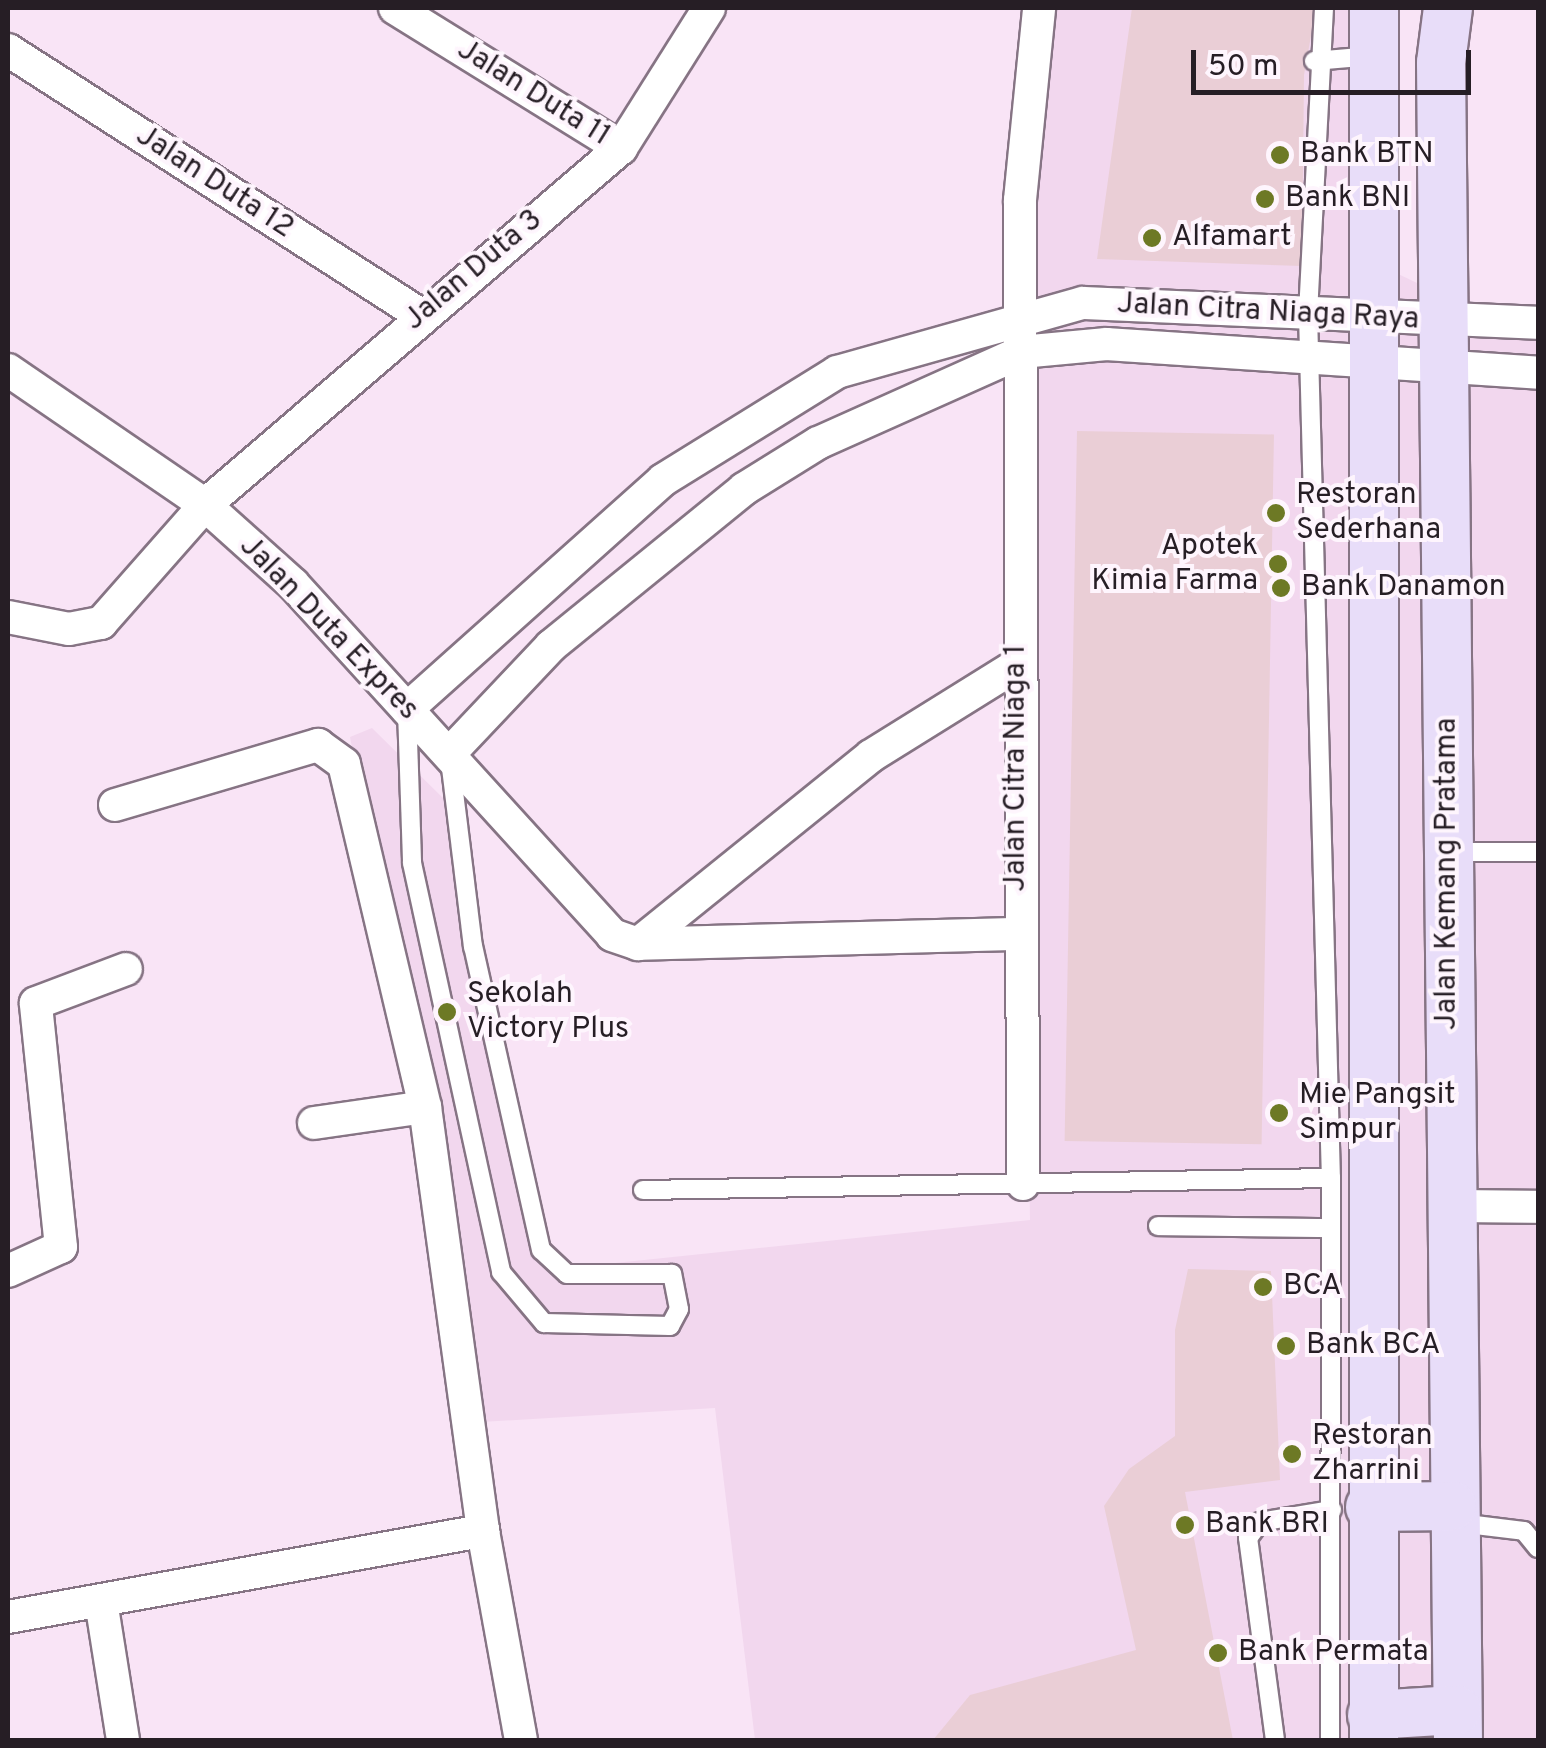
<!DOCTYPE html>
<html>
<head>
<meta charset="utf-8">
<style>
	body { margin:0 }
	#map { position:relative; width:1546px; height:1748px; overflow:hidden; background:#f9e4f6; font-family:Overpass,sans-serif }
	div>[style] { position:absolute }
	[style*='--x'] { left:calc(var(--x)*1px); top:calc(var(--y)*1px); width:calc(var(--w)*1px); rotate:calc(var(--a)*1deg) }
	.built>* { inset:0; background:#f2d7ee }
	.building>* { inset:0; background:#eaced6; transform-origin:0 0 }
	.roads { filter:drop-shadow(2px 0 #867484) drop-shadow(-2px 0 #867484) drop-shadow(0 2px #867484) drop-shadow(0 -2px #867484) }
	.lane>* { height:18px; margin:-9px; padding:0 9px; transform-origin:9px; border-radius:9px; background:#fff }
	.street>* { height:32px; margin:-16px; padding:0 16px; transform-origin:16px; border-radius:16px; background:#fff }
	.secondary>* { height:48px; margin:-24px; padding:0 24px; transform-origin:24px; border-radius:24px; background:#e8ddf9 }
	.dots>* { width:28px; height:28px; translate:-50% -50%; box-sizing:border-box; border:5px solid #fef5fd; border-radius:50% }
	span { translate:-50% -50%; white-space:nowrap; text-align:center; line-height:1.15; -webkit-text-stroke:8px #fef5fd; paint-order:stroke }
	.street-label { font-size:30px; color:#261e25 }
	.poi-label { font-size:30px; color:#261e25 }
	.left { translate:0 -50%; text-align:left }
	.right { translate:-100% -50%; text-align:right }
	.frame { position:absolute; inset:0; border:10px solid #261e25; pointer-events:none }
	.scale { position:absolute; left:1191px; top:50px; width:280px; height:45px; box-sizing:border-box; border:5px solid #261e25; border-top:0; padding-left:12px; font-size:30px; line-height:35px; white-space:nowrap; color:#261e25; -webkit-text-stroke:8px #fef5fd; paint-order:stroke }
</style>
</head>
<body>
<div id="map">
	<div class="built">
		<div style="clip-path:polygon(1034px 8px,1357px 8px,1350px 251px,1503px 324px,1538px 323px,1538px 1740px,755px 1740px,715px 1408px,481px 1422px,350px 737px,372px 728px,444px 799px,548px 1270px,1030px 1220px,1017px 198px)"></div>
	</div>
	<div class="building">
		<div style="clip-path:polygon(1132px 8px,1316px 8px,1304px 75px,1302px 266px,1097px 259px)"></div>
		<div style="left:1077px;top:431px;width:197px;height:710px;rotate:1deg"></div>
		<div style="clip-path:polygon(1188px 1269px,1271px 1271px,1280px 1480px,1185px 1492px,1233px 1740px,933px 1740px,970px 1695px,1136px 1650px,1104px 1506px,1129px 1469px,1175px 1436px,1175px 1330px)"></div>
	</div>
	<div class="roads">
		<div class="lane">
			<div style="--x:1324;--y:8;--w:306;--a:93"></div>
			<div style="--x:1308;--y:314;--w:864;--a:88.48"></div>
			<div style="--x:1331;--y:1178;--w:562;--a:90.1"></div>
			<div style="--x:1314;--y:61;--w:58;--a:-4.9"></div>
			<div style="--x:407;--y:710;--w:153;--a:88.1"></div>
			<div style="--x:412;--y:863;--w:419;--a:77.7"></div>
			<div style="--x:501;--y:1272;--w:67;--a:49.9"></div>
			<div style="--x:544;--y:1323;--w:126;--a:1.4"></div>
			<div style="--x:670;--y:1326;--w:19;--a:-62"></div>
			<div style="--x:679;--y:1309;--w:36;--a:-101"></div>
			<div style="--x:672;--y:1274;--w:105;--a:180"></div>
			<div style="--x:567;--y:1274;--w:35;--a:-137"></div>
			<div style="--x:541;--y:1250;--w:311;--a:-102.6"></div>
			<div style="--x:473;--y:947;--w:187;--a:-97"></div>
			<div style="--x:1449;--y:852;--w:89;--a:0"></div>
			<div style="--x:643;--y:1190;--w:688;--a:-1"></div>
			<div style="--x:1158;--y:1226;--w:172;--a:0.7"></div>
			<div style="--x:1459;--y:1523;--w:65;--a:7"></div>
			<div style="--x:1524;--y:1531;--w:22;--a:51"></div>
			<div style="--x:1275;--y:1740;--w:204;--a:-97.6"></div>
			<div style="--x:1248;--y:1538;--w:20;--a:-53"></div>
			<div style="--x:1260;--y:1522;--w:73;--a:-9.5"></div>
		</div>
		<div class="street">
			<div style="--x:395;--y:8;--w:266;--a:31.8"></div>
			<div style="--x:8;--y:50;--w:490;--a:32.7"></div>
			<div style="--x:8;--y:370;--w:239;--a:34.4"></div>
			<div style="--x:205;--y:505;--w:118;--a:41.9"></div>
			<div style="--x:293;--y:584;--w:474;--a:47.7"></div>
			<div style="--x:612;--y:935;--w:28;--a:19"></div>
			<div style="--x:8;--y:617;--w:62;--a:11.1"></div>
			<div style="--x:69;--y:629;--w:33;--a:-11"></div>
			<div style="--x:101;--y:623;--w:157;--a:-48.6"></div>
			<div style="--x:205;--y:505;--w:548;--a:-40.64"></div>
			<div style="--x:621;--y:148;--w:165;--a:-57.8"></div>
			<div style="--x:407;--y:709;--w:343;--a:-41.8"></div>
			<div style="--x:663;--y:480;--w:205;--a:-31.8"></div>
			<div style="--x:837;--y:372;--w:255;--a:-15.7"></div>
			<div style="--x:1083;--y:303;--w:455;--a:2.5"></div>
			<div style="--x:449;--y:754;--w:149;--a:-46.6"></div>
			<div style="--x:551;--y:646;--w:249;--a:-39.1"></div>
			<div style="--x:744;--y:489;--w:87;--a:-31.9"></div>
			<div style="--x:818;--y:443;--w:222;--a:-24.1"></div>
			<div style="--x:1021;--y:352;--w:86;--a:-5.3"></div>
			<div style="--x:1107;--y:344;--w:432;--a:3.8"></div>
			<div style="--x:115;--y:805;--w:212;--a:-16.5"></div>
			<div style="--x:318;--y:745;--w:32;--a:36"></div>
			<div style="--x:344;--y:764;--w:352;--a:76.7"></div>
			<div style="--x:425;--y:1107;--w:428;--a:82.2"></div>
			<div style="--x:1016;--y:934;--w:378;--a:178.5"></div>
			<div style="--x:638;--y:944;--w:299;--a:-38.9"></div>
			<div style="--x:871;--y:756;--w:172;--a:-31.9"></div>
			<div style="--x:314;--y:1123;--w:112;--a:-8.2"></div>
			<div style="--x:1023;--y:1184;--w:984;--a:-90.17"></div>
			<div style="--x:1020;--y:200;--w:193;--a:-84.3"></div>
			<div style="--x:1448;--y:1206;--w:90;--a:0.6"></div>
			<div style="--x:8;--y:1271;--w:58;--a:-24.4"></div>
			<div style="--x:61;--y:1247;--w:245;--a:-95.9"></div>
			<div style="--x:36;--y:1003;--w:96;--a:-20.7"></div>
			<div style="--x:101;--y:1601;--w:141;--a:81"></div>
			<div style="--x:8;--y:1617;--w:483;--a:-10.3"></div>
			<div style="--x:483;--y:1531;--w:212;--a:79.7"></div>
		</div>
		<div class="secondary">
			<div style="--x:1448;--y:8;--w:55;--a:97.3"></div>
			<div style="--x:1441;--y:63;--w:1677;--a:89.42"></div>
			<div style="--x:1370;--y:1507;--w:82;--a:-0.7"></div>
			<div style="--x:1372;--y:1715;--w:85;--a:-3.4"></div>
			<div style="--x:1374;--y:1740;--w:1732;--a:-90"></div>
		</div>
	</div>
	<div class="dots">
		<div style="left:1280px;top:155px;background:#6d7925"></div>
		<div style="left:1265px;top:199px;background:#6d7925"></div>
		<div style="left:1152px;top:238px;background:#6d7925"></div>
		<div style="left:1276px;top:513px;background:#6d7925"></div>
		<div style="left:1278px;top:564px;background:#6d7925"></div>
		<div style="left:1281px;top:588px;background:#6d7925"></div>
		<div style="left:447px;top:1012px;background:#6d7925"></div>
		<div style="left:1279px;top:1113px;background:#6d7925"></div>
		<div style="left:1263px;top:1287px;background:#6d7925"></div>
		<div style="left:1286px;top:1346px;background:#6d7925"></div>
		<div style="left:1292px;top:1454px;background:#6d7925"></div>
		<div style="left:1185px;top:1525px;background:#6d7925"></div>
		<div style="left:1218px;top:1653px;background:#6d7925"></div>
	</div>
	<div class="street-label">
		<span style="left:533px;top:94px;rotate:32deg">Jalan Duta 11</span>
		<span style="left:214px;top:183px;rotate:33deg">Jalan Duta 12</span>
		<span style="left:474px;top:271px;rotate:-40deg">Jalan Duta 3</span>
		<span style="left:1268px;top:313px;rotate:3deg">Jalan Citra Niaga Raya</span>
		<span style="left:328px;top:629px;rotate:46deg">Jalan Duta Expres</span>
		<span style="left:1017px;top:768px;rotate:-90deg">Jalan Citra Niaga 1</span>
		<span style="left:1448px;top:874px;rotate:-90deg">Jalan Kemang Pratama</span>
	</div>
	<div class="poi-label">
		<span class="left" style="left:1300px;top:155px">Bank BTN</span>
		<span class="left" style="left:1285px;top:199px">Bank BNI</span>
		<span class="left" style="left:1172px;top:238px">Alfamart</span>
		<span class="left" style="left:1296px;top:513px">Restoran<br>Sederhana</span>
		<span class="right" style="left:1258px;top:564px">Apotek<br>Kimia Farma</span>
		<span class="left" style="left:1301px;top:588px">Bank Danamon</span>
		<span class="left" style="left:467px;top:1012px">Sekolah<br>Victory Plus</span>
		<span class="left" style="left:1299px;top:1113px">Mie Pangsit<br>Simpur</span>
		<span class="left" style="left:1283px;top:1287px">BCA</span>
		<span class="left" style="left:1306px;top:1346px">Bank BCA</span>
		<span class="left" style="left:1312px;top:1454px">Restoran<br>Zharrini</span>
		<span class="left" style="left:1205px;top:1525px">Bank BRI</span>
		<span class="left" style="left:1238px;top:1653px">Bank Permata</span>
	</div>
	<div class="frame"></div>
	<div class="scale">50 m</div>
</div>
</body>
</html>
